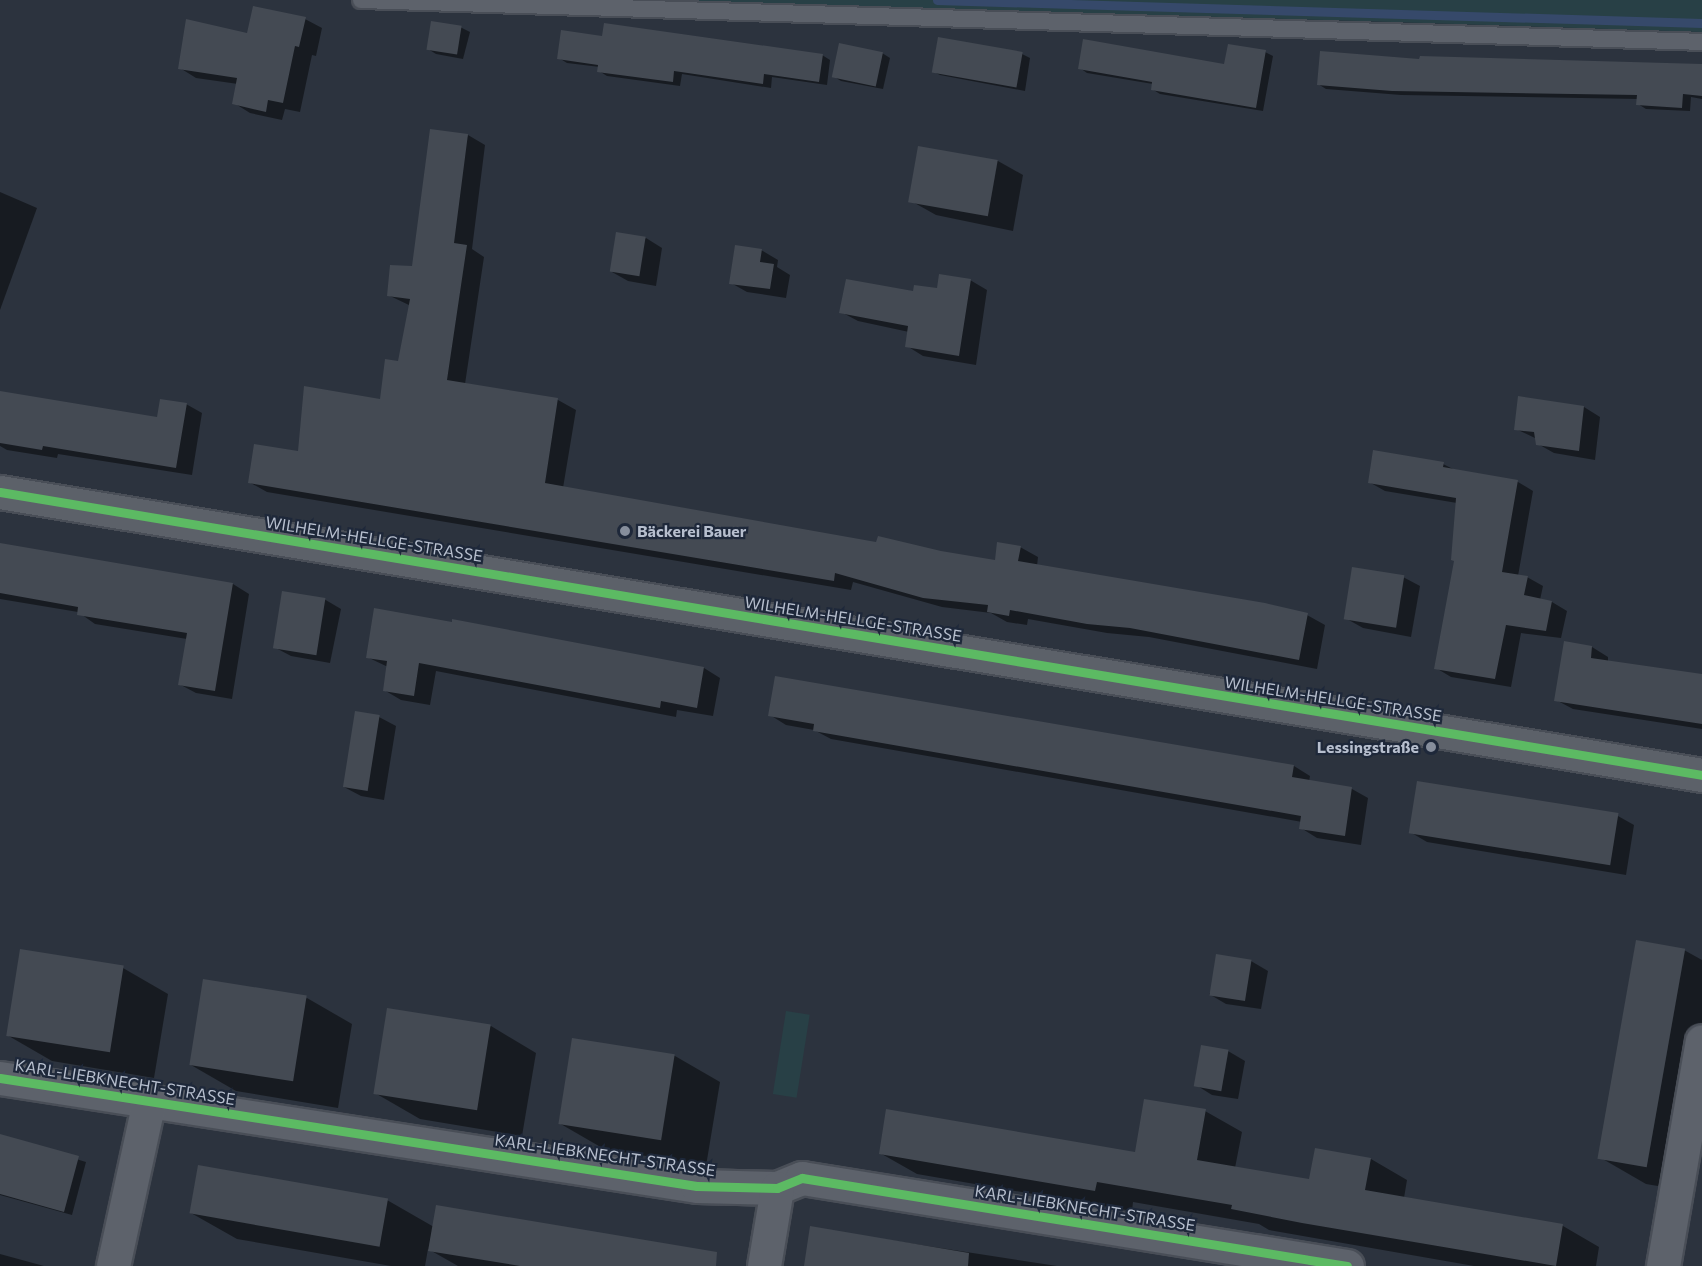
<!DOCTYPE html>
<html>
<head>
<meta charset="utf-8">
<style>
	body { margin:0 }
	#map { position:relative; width:1702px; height:1266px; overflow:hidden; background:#2c333e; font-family:Commissioner,sans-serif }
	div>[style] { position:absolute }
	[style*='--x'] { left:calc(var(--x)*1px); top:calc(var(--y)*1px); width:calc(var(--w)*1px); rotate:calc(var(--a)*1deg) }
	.green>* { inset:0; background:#284046; transform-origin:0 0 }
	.shadow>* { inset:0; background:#0007 }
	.stream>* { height:9px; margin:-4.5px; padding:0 4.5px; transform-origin:4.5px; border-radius:4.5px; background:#36496a }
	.building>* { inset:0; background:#444a53; transform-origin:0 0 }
	.roads { filter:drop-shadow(2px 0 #494e57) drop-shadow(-2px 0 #494e57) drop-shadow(0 2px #494e57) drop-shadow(0 -2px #494e57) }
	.service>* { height:16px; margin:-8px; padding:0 8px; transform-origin:8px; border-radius:8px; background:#5d626b }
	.minor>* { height:33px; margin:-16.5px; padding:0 16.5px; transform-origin:16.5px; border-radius:16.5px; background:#5d626b }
	.secondary>* { height:33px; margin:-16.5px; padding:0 16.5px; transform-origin:16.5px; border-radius:16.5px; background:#5c6169 }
	.cycleway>* { height:9px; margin:-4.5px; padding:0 4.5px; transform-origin:4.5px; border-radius:4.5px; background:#5cba63 }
	.dots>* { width:16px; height:16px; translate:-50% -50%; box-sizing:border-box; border:3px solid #1e283a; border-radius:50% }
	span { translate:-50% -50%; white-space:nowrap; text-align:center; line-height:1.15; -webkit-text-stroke:4.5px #1e283a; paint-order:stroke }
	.poi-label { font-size:16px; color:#b7bfce; font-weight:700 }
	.left { translate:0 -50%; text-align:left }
	.right { translate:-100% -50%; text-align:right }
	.street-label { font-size:16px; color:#b7bfce }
</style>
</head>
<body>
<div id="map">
	<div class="green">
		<div style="clip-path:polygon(619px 0,1702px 0,1702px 32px,1361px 21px)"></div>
		<div style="left:786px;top:1011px;width:24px;height:84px;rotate:9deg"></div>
	</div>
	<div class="shadow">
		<div style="clip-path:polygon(305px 19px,322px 28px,316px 56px,312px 55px,300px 112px,285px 109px,282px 120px,250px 113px,234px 103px,238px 84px,196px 78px,180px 68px,249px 35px)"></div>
		<div style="clip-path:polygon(433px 22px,462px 28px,470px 32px,463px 59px,436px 54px,428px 49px)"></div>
		<div style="clip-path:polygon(604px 38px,822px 55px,830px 60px,827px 85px,772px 77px,771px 88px,682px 74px,680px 86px,607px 76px,599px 71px,600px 67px,567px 63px,559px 58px)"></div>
		<div style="clip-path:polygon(1265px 52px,1273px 56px,1263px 111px,1160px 94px,1152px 89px,1153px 84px,1087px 73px,1080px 68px,1225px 65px)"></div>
		<div style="clip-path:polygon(882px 53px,890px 58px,883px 89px,841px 81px,833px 76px)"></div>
		<div style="clip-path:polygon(1022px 54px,1030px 58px,1025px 91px,940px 75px,932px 71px)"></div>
		<div style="clip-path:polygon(1421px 61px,1702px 66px,1702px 99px,1691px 97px,1690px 111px,1646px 109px,1638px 104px,1638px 99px,1401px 95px,1326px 89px,1318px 84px)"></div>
		<div style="clip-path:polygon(468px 135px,485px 145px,472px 249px,484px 257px,465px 384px,558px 400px,576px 410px,563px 488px,878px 544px,996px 562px,1020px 547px,1038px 557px,1037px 566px,1307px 615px,1325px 625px,1317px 669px,1149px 637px,1107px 633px,1028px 619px,1027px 625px,1007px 622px,991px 613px,942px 607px,853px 582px,851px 590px,267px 492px,249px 482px,381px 401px,400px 363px,411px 306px,388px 295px,413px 268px)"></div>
		<div style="clip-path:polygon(919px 148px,998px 161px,1023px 175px,1013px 231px,936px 215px,911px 201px)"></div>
		<div style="clip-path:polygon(0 192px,37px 208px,0 310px)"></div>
		<div style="clip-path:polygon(646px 238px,662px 248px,656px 286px,628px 281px,612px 272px)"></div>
		<div style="clip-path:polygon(761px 250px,778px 260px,777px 267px,790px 275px,786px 298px,747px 292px,731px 283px)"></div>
		<div style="clip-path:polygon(970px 280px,987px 290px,976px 365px,923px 356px,907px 346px,909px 332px,858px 321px,841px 312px)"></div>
		<div style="clip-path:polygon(0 392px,158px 419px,186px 404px,202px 413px,192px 475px,58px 454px,57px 458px,7px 450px,0 446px)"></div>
		<div style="clip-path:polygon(1584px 407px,1600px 417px,1595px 460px,1554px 453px,1538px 444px,1537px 439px,1516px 429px)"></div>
		<div style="clip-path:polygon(1443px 464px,1455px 470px,1518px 482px,1533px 491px,1518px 576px,1527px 577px,1543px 586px,1540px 600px,1552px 602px,1567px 611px,1561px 638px,1521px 633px,1511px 687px,1451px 677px,1436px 668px,1456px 561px,1457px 503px,1385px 491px,1369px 482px)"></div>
		<div style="clip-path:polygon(0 545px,233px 584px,249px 594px,232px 699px,196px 693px,179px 684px,187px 639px,95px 624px,78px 612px,0 599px)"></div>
		<div style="clip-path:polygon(1403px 577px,1420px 586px,1411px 637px,1363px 628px,1347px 619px)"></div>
		<div style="clip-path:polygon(324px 599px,341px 609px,330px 663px,291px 656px,274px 647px)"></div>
		<div style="clip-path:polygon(1592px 647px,1608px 657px,1608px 662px,1702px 676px,1702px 729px,1573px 709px,1556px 700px)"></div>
		<div style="clip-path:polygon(367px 657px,704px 668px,720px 678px,713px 716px,677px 710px,676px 717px,436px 671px,430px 705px,401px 700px,384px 690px,388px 667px)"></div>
		<div style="clip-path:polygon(770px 715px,1294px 766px,1310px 776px,1309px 782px,1352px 789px,1368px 798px,1361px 845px,1317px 838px,1301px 828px,1302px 822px,831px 739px,814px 730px,786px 725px)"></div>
		<div style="clip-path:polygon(379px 717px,396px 726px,384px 800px,361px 796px,344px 787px)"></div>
		<div style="clip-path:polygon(1418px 783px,1618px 816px,1634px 825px,1626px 875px,1427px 842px,1410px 832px)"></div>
		<div style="clip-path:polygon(1684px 950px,1702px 960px,1702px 1140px,1693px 1192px,1646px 1184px,1601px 1158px)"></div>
		<div style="clip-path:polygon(1251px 961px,1268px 971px,1261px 1009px,1226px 1004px,1209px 994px)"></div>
		<div style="clip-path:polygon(123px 968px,168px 994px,154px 1078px,52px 1061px,7px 1035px)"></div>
		<div style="clip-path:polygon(307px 998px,352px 1024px,338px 1108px,236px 1091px,191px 1065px)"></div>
		<div style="clip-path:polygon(491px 1026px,536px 1053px,522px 1136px,420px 1119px,375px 1093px)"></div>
		<div style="clip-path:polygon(573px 1039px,675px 1056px,720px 1082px,706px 1166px,604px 1149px,559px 1123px)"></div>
		<div style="clip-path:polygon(1228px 1051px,1245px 1061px,1238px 1099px,1212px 1095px,1196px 1085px)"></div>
		<div style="clip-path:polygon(1205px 1111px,1242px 1132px,1235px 1168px,1310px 1181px,1371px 1159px,1407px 1180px,1404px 1198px,1563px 1226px,1599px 1247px,1596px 1266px,1474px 1266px,1269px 1230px,1259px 1224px,1133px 1202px,1132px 1211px,917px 1174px,880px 1153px,1136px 1154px)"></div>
		<div style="clip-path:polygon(0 1136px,86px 1162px,72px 1215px,0 1195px)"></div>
		<div style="clip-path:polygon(387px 1200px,434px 1227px,686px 1249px,716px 1266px,458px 1266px,428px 1249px,425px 1266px,391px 1266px,237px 1239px,191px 1213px)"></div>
		<div style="clip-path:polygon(811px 1228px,1057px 1266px,805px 1266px)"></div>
		<div style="clip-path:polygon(0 1254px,44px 1266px,0 1266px)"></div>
	</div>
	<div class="stream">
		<div style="--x:937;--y:0;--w:765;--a:1.72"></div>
	</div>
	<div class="building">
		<div style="clip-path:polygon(253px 6px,306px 17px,299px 47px,295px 46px,283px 103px,268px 100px,266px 112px,232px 104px,237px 78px,178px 69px,186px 19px,247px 33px)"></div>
		<div style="left:431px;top:21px;width:31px;height:29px;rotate:9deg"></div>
		<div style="clip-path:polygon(604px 23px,823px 54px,819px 82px,764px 74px,763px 84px,674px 71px,673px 82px,597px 72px,598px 65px,557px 59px,561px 30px,602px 36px)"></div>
		<div style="left:938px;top:37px;width:86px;height:36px;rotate:10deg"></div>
		<div style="clip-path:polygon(1083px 39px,1224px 64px,1228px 44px,1266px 50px,1256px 108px,1151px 90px,1152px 82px,1078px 69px)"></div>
		<div style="left:839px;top:43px;width:45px;height:35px;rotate:12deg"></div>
		<div style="clip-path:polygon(1320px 51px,1419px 59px,1420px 56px,1702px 64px,1702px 96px,1683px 94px,1682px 108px,1636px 105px,1637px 95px,1392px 91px,1317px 85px)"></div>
		<div style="clip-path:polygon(430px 129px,468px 134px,454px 243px,467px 245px,447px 380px,558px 398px,545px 483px,876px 542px,878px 536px,941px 551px,995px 560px,997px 542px,1021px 546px,1018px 561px,1265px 603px,1308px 613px,1299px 660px,1130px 628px,1087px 624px,1010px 610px,1009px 616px,987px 612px,988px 605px,923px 598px,835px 573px,834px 581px,248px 483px,254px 444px,298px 451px,304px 386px,380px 399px,385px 359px,398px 361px,410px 299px,387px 296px,390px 265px,412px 266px)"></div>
		<div style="left:918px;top:146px;width:81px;height:57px;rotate:10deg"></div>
		<div style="left:616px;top:232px;width:30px;height:40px;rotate:9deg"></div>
		<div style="clip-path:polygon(735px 245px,762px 249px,760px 262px,774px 264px,770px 289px,729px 284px)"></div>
		<div style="clip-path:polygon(939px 274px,971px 279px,959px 356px,905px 347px,908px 326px,839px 313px,846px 279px,913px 291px,914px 285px,937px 288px)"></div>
		<div style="clip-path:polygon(0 391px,157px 417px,160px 399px,187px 403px,176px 468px,43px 446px,42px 450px,0 443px)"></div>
		<div style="clip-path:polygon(1518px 396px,1584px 406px,1579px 451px,1536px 445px,1534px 432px,1514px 430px)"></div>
		<div style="clip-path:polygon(1373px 450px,1444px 462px,1443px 467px,1518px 480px,1502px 572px,1528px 576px,1524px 595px,1552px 601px,1546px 631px,1506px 625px,1495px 679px,1434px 669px,1454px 561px,1451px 560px,1456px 498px,1368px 483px)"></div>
		<div style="clip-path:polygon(0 543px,233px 583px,215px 691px,178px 685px,187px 633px,77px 615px,78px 607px,0 593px)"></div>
		<div style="left:1352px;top:567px;width:53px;height:53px;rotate:9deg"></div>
		<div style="left:282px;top:591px;width:44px;height:58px;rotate:9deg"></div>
		<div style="clip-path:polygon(374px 608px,452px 622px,452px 619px,704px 667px,697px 708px,661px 701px,660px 708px,419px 663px,414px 696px,383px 691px,387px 661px,366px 658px)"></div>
		<div style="clip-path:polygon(1564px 641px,1592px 646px,1591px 658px,1702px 674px,1702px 724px,1554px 701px)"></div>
		<div style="clip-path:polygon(775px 676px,1294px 765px,1292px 777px,1352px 787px,1345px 836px,1299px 829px,1301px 816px,813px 731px,814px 724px,768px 716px)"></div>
		<div style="left:355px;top:711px;width:25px;height:77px;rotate:9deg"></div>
		<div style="left:1417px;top:781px;width:204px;height:53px;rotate:9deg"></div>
		<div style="left:1636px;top:940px;width:50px;height:222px;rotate:10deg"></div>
		<div style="left:20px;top:949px;width:105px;height:88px;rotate:9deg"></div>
		<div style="left:1216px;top:954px;width:36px;height:42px;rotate:9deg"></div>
		<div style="left:203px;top:979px;width:105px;height:87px;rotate:9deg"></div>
		<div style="left:387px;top:1008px;width:105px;height:87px;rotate:9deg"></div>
		<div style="left:572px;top:1038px;width:104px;height:87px;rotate:9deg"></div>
		<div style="left:1201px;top:1045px;width:28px;height:42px;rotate:10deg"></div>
		<div style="clip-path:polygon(1144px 1099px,1206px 1109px,1197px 1160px,1309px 1179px,1315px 1148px,1371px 1158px,1365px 1190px,1563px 1224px,1556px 1266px,1302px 1223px,1231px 1209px,1232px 1205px,1097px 1182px,1095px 1191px,879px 1154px,886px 1109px,1135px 1152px)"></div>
		<div style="clip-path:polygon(0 1134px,79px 1156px,64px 1212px,0 1194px)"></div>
		<div style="left:198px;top:1165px;width:193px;height:49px;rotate:10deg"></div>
		<div style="clip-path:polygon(436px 1205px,717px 1252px,716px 1266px,520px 1266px,428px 1251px)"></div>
		<div style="clip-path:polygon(810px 1226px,969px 1253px,968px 1266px,804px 1266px)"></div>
	</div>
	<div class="roads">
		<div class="service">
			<div style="--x:361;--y:0;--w:1342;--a:1.79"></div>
		</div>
		<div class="minor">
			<div style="--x:0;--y:1078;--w:705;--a:8.81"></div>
			<div style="--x:697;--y:1186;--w:80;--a:1.4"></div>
			<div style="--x:777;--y:1188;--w:27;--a:-22"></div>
			<div style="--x:802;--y:1178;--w:552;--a:9.17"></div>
			<div style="--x:113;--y:1266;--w:169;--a:-77.7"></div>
			<div style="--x:764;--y:1266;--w:79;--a:-80.5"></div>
			<div style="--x:1663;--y:1266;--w:228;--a:-80.2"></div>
		</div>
		<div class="secondary">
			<div style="--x:0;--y:492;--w:1725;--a:9.44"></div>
		</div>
	</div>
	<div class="cycleway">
		<div style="--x:0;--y:492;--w:1725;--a:9.44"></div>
		<div style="--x:0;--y:1078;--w:705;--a:8.81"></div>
		<div style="--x:697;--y:1186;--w:80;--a:1.4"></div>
		<div style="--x:777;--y:1188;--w:27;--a:-22"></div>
		<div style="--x:802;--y:1178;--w:552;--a:9.17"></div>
	</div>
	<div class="dots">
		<div style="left:625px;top:531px;background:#868e9c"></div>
		<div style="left:1431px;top:747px;background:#868e9c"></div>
	</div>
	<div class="poi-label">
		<span class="left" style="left:637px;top:531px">Bäckerei Bauer</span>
		<span class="right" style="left:1419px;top:747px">Lessingstraße</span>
	</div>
	<div class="street-label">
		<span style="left:374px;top:539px;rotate:9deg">WILHELM-HELLGE-STRASSE</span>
		<span style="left:853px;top:619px;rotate:9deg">WILHELM-HELLGE-STRASSE</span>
		<span style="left:1333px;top:699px;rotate:9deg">WILHELM-HELLGE-STRASSE</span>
		<span style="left:125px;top:1082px;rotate:9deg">KARL-LIEBKNECHT-STRASSE</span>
		<span style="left:605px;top:1155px;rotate:8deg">KARL-LIEBKNECHT-STRASSE</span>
		<span style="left:1085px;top:1208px;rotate:9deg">KARL-LIEBKNECHT-STRASSE</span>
	</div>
</div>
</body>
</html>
